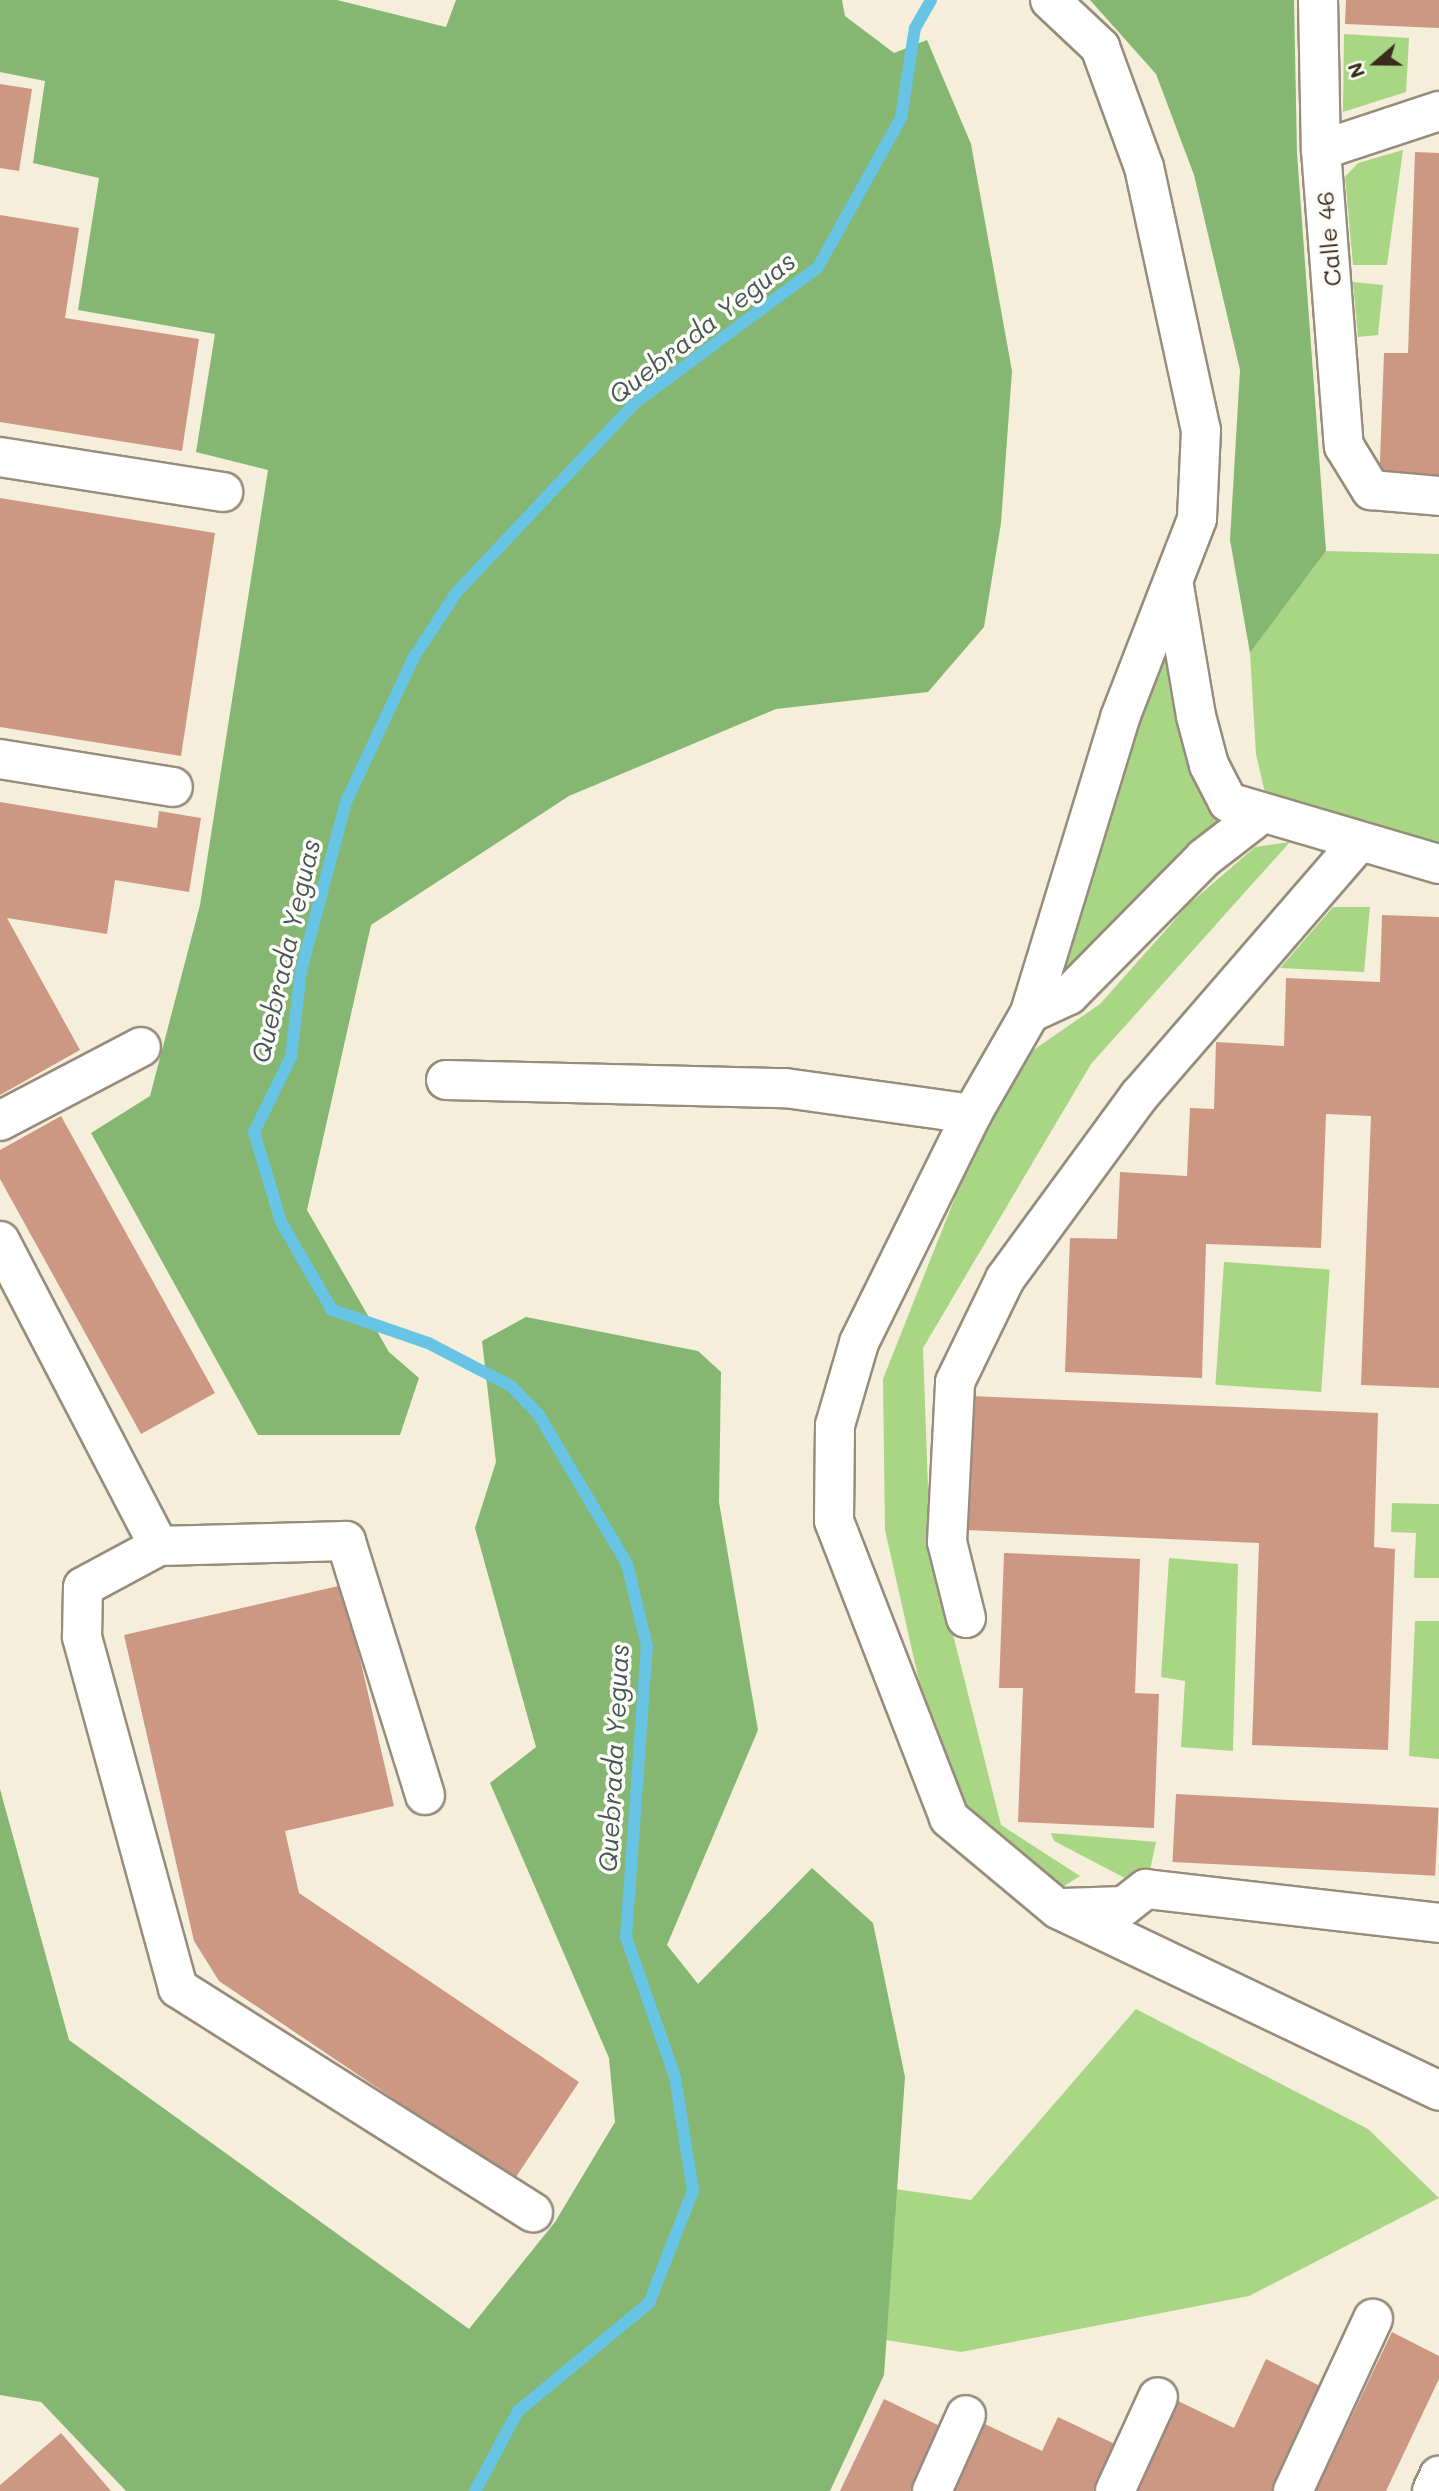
<!DOCTYPE html>
<html>
<head>
<meta charset="utf-8">
<style>
	body { margin:0 }
	#map { position:relative; width:1439px; height:2491px; overflow:hidden; background:#f5eeda; font-family:Mali,sans-serif }
	div>[style] { position:absolute }
	[style*='--x'] { left:calc(var(--x)*1px); top:calc(var(--y)*1px); width:calc(var(--w)*1px); rotate:calc(var(--a)*1deg) }
	.green>* { inset:0; background:#a8d684; transform-origin:0 0 }
	.forest>* { inset:0; background:#86b772 }
	.stream>* { height:12px; margin:-6px; padding:0 6px; transform-origin:6px; border-radius:6px; background:#67c4e5 }
	.building>* { inset:0; background:#cd9883; transform-origin:0 0 }
	.roads { filter:drop-shadow(2px 0 #988c7c) drop-shadow(-2px 0 #988c7c) drop-shadow(0 2px #988c7c) drop-shadow(0 -2px #988c7c) }
	.minor>* { height:38px; margin:-19px; padding:0 19px; transform-origin:19px; border-radius:19px; background:#fff }
	span { translate:-50% -50%; white-space:nowrap; text-align:center; line-height:1.15; -webkit-text-stroke:7px #fdfcf7; paint-order:stroke }
	.street-label { font-size:24px; color:#3b2a1e }
	.water-label { font-size:26px; color:#48585a; font-style:italic }
	.north { position:absolute; left:1341px; top:28px; width:70px; height:70px; -webkit-text-stroke:5px #fdfcf7; paint-order:stroke; rotate:250deg; font-size:19px; font-weight:700; line-height:28px; text-align:center; color:#3b2a1e }
	.north::after { content:''; display:block; margin:auto; width:24px; height:32px; background:#3b2a1e; clip-path:polygon(50% 0,100% 100%,50% 72%,0 100%) }
</style>
</head>
<body>
<div id="map">
	<div class="green">
		<div style="clip-path:polygon(1344px 34px,1409px 38px,1406px 92px,1343px 112px)"></div>
		<div style="clip-path:polygon(1403px 150px,1387px 265px,1353px 265px,1345px 177px,1358px 163px)"></div>
		<div style="clip-path:polygon(1353px 282px,1383px 285px,1378px 335px,1358px 337px)"></div>
		<div style="clip-path:polygon(1326px 551px,1439px 554px,1439px 869px,1333px 862px,1269px 810px,1256px 754px,1250px 653px)"></div>
		<div style="clip-path:polygon(1171px 656px,1226px 816px,1187px 846px,1062px 979px,1050px 964px,1162px 658px)"></div>
		<div style="clip-path:polygon(1290px 842px,1091px 1064px,923px 1348px,930px 1543px,1001px 1825px,1080px 1876px,1061px 1888px,966px 1814px,928px 1721px,885px 1530px,883px 1379px,979px 1137px,1032px 1051px,1100px 1004px,1188px 905px,1255px 847px)"></div>
		<div style="clip-path:polygon(1333px 907px,1370px 907px,1364px 972px,1280px 968px)"></div>
		<div style="left:1224px;top:1262px;width:106px;height:123px;rotate:4deg"></div>
		<div style="clip-path:polygon(1392px 1503px,1439px 1504px,1439px 1578px,1414px 1578px,1416px 1533px,1391px 1532px)"></div>
		<div style="clip-path:polygon(1169px 1558px,1238px 1564px,1233px 1751px,1181px 1747px,1185px 1681px,1161px 1677px)"></div>
		<div style="clip-path:polygon(1415px 1621px,1439px 1621px,1439px 1759px,1409px 1756px)"></div>
		<div style="clip-path:polygon(1051px 1833px,1156px 1842px,1146px 1889px,1054px 1841px)"></div>
		<div style="clip-path:polygon(1136px 2009px,1368px 2129px,1439px 2198px,1249px 2296px,961px 2352px,886px 2340px,895px 2189px,971px 2200px)"></div>
	</div>
	<div class="forest">
		<div style="clip-path:polygon(0 0,337px 0,446px 27px,456px 0,842px 0,845px 16px,894px 53px,927px 40px,971px 144px,1012px 371px,1001px 523px,984px 627px,928px 692px,776px 709px,569px 796px,371px 925px,307px 1210px,389px 1352px,419px 1378px,400px 1435px,258px 1435px,91px 1133px,150px 1096px,200px 905px,268px 470px,196px 452px,215px 334px,78px 310px,99px 178px,33px 163px,45px 81px,0 72px)"></div>
		<div style="clip-path:polygon(1090px 0,1294px 0,1297px 153px,1326px 551px,1250px 653px,1230px 540px,1240px 370px,1194px 175px,1156px 74px)"></div>
		<div style="clip-path:polygon(526px 1317px,698px 1351px,721px 1372px,719px 1502px,758px 1730px,667px 1945px,698px 1984px,812px 1868px,873px 1923px,905px 2077px,884px 2375px,830px 2491px,126px 2491px,41px 2402px,0 2395px,0 1789px,69px 2040px,469px 2329px,555px 2222px,615px 2122px,609px 2058px,490px 1783px,536px 1747px,475px 1528px,496px 1462px,482px 1341px)"></div>
	</div>
	<div class="stream">
		<div style="--x:475;--y:2491;--w:91;--a:-61.7"></div>
		<div style="--x:518;--y:2411;--w:170;--a:-39.5"></div>
		<div style="--x:649;--y:2303;--w:120;--a:-68.6"></div>
		<div style="--x:693;--y:2191;--w:115;--a:-99"></div>
		<div style="--x:675;--y:2077;--w:148;--a:-109.3"></div>
		<div style="--x:626;--y:1937;--w:292;--a:-85.9"></div>
		<div style="--x:647;--y:1646;--w:84;--a:-103.7"></div>
		<div style="--x:627;--y:1564;--w:173;--a:-120.6"></div>
		<div style="--x:539;--y:1415;--w:40;--a:-134"></div>
		<div style="--x:511;--y:1386;--w:93;--a:-152.6"></div>
		<div style="--x:428;--y:1343;--w:102;--a:-161"></div>
		<div style="--x:332;--y:1310;--w:102;--a:-120.1"></div>
		<div style="--x:281;--y:1222;--w:94;--a:-106.7"></div>
		<div style="--x:254;--y:1132;--w:84;--a:-63.7"></div>
		<div style="--x:291;--y:1057;--w:87;--a:-83.4"></div>
		<div style="--x:301;--y:971;--w:175;--a:-75.1"></div>
		<div style="--x:346;--y:802;--w:160;--a:-64.9"></div>
		<div style="--x:414;--y:657;--w:77;--a:-56.7"></div>
		<div style="--x:456;--y:593;--w:261;--a:-46.7"></div>
		<div style="--x:635;--y:403;--w:228;--a:-36.6"></div>
		<div style="--x:818;--y:267;--w:171;--a:-60.9"></div>
		<div style="--x:901;--y:118;--w:91;--a:-81.2"></div>
		<div style="--x:915;--y:28;--w:32;--a:-60"></div>
	</div>
	<div class="building">
		<div style="clip-path:polygon(1346px 0,1439px 0,1439px 28px,1345px 24px)"></div>
		<div style="clip-path:polygon(0 84px,32px 89px,19px 171px,0 168px)"></div>
		<div style="clip-path:polygon(1415px 152px,1439px 153px,1439px 489px,1379px 487px,1384px 353px,1408px 353px)"></div>
		<div style="clip-path:polygon(0 215px,79px 228px,65px 318px,199px 339px,182px 451px,0 422px)"></div>
		<div style="clip-path:polygon(0 498px,215px 533px,181px 756px,0 727px)"></div>
		<div style="clip-path:polygon(0 802px,157px 828px,159px 811px,201px 818px,189px 892px,115px 880px,107px 934px,7px 918px,80px 1050px,0 1095px)"></div>
		<div style="clip-path:polygon(1382px 915px,1439px 917px,1439px 1388px,1361px 1385px,1371px 1116px,1326px 1114px,1321px 1248px,1206px 1244px,1202px 1378px,1065px 1372px,1070px 1238px,1117px 1239px,1120px 1172px,1187px 1176px,1190px 1108px,1214px 1109px,1216px 1042px,1284px 1046px,1286px 978px,1380px 982px)"></div>
		<div style="clip-path:polygon(61px 1116px,215px 1393px,141px 1434px,0 1179px,0 1150px)"></div>
		<div style="clip-path:polygon(970px 1396px,1378px 1413px,1374px 1547px,1395px 1549px,1388px 1750px,1252px 1745px,1259px 1543px,965px 1530px)"></div>
		<div style="clip-path:polygon(1004px 1553px,1140px 1559px,1135px 1693px,1159px 1694px,1154px 1828px,1018px 1822px,1023px 1688px,999px 1688px)"></div>
		<div style="clip-path:polygon(343px 1585px,394px 1806px,285px 1831px,299px 1893px,579px 2082px,514px 2180px,219px 1981px,194px 1941px,124px 1635px)"></div>
		<div style="left:1176px;top:1794px;width:263px;height:68px;rotate:3deg"></div>
		<div style="clip-path:polygon(1392px 2332px,1439px 2356px,1439px 2379px,1386px 2491px,1316px 2491px)"></div>
		<div style="clip-path:polygon(1266px 2359px,1322px 2387px,1273px 2491px,1134px 2491px,1176px 2400px,1234px 2428px)"></div>
		<div style="clip-path:polygon(884px 2399px,940px 2426px,910px 2491px,840px 2491px)"></div>
		<div style="clip-path:polygon(1058px 2417px,1115px 2444px,1093px 2491px,954px 2491px,985px 2424px,1042px 2451px)"></div>
		<div style="clip-path:polygon(61px 2433px,111px 2491px,0 2491px,0 2485px)"></div>
	</div>
	<div class="roads">
		<div class="minor">
			<div style="--x:1050;--y:0;--w:69;--a:43.2"></div>
			<div style="--x:1100;--y:47;--w:128;--a:69.9"></div>
			<div style="--x:1144;--y:167;--w:269;--a:77.8"></div>
			<div style="--x:1201;--y:430;--w:89;--a:92.6"></div>
			<div style="--x:1197;--y:519;--w:213;--a:111.2"></div>
			<div style="--x:1120;--y:718;--w:308;--a:107"></div>
			<div style="--x:1030;--y:1013;--w:116;--a:119.9"></div>
			<div style="--x:972;--y:1114;--w:255;--a:116.3"></div>
			<div style="--x:859;--y:1343;--w:85;--a:106.3"></div>
			<div style="--x:835;--y:1425;--w:96;--a:90.6"></div>
			<div style="--x:834;--y:1521;--w:318;--a:68.8"></div>
			<div style="--x:949;--y:1818;--w:142;--a:39.9"></div>
			<div style="--x:1058;--y:1909;--w:422;--a:25.5"></div>
			<div style="--x:1318;--y:0;--w:150;--a:88.9"></div>
			<div style="--x:1321;--y:150;--w:297;--a:85.6"></div>
			<div style="--x:1344;--y:446;--w:52;--a:58.5"></div>
			<div style="--x:1371;--y:490;--w:68;--a:5"></div>
			<div style="--x:1321;--y:150;--w:124;--a:-18.3"></div>
			<div style="--x:0;--y:457;--w:226;--a:8.9"></div>
			<div style="--x:1174;--y:586;--w:132;--a:80.4"></div>
			<div style="--x:1196;--y:716;--w:51;--a:75.1"></div>
			<div style="--x:1209;--y:765;--w:42;--a:62.8"></div>
			<div style="--x:1228;--y:802;--w:220;--a:16.4"></div>
			<div style="--x:0;--y:759;--w:175;--a:9.2"></div>
			<div style="--x:1030;--y:1013;--w:43;--a:-24.8"></div>
			<div style="--x:1069;--y:995;--w:192;--a:-45.4"></div>
			<div style="--x:1204;--y:858;--w:72;--a:-37.7"></div>
			<div style="--x:446;--y:1080;--w:339;--a:1.4"></div>
			<div style="--x:785;--y:1088;--w:189;--a:7.9"></div>
			<div style="--x:0;--y:1121;--w:159;--a:-27.7"></div>
			<div style="--x:0;--y:1241;--w:344;--a:62.5"></div>
			<div style="--x:966;--y:1618;--w:78;--a:-104"></div>
			<div style="--x:947;--y:1542;--w:160;--a:-87.1"></div>
			<div style="--x:955;--y:1382;--w:114;--a:-64.1"></div>
			<div style="--x:1005;--y:1279;--w:227;--a:-53.8"></div>
			<div style="--x:1139;--y:1096;--w:335;--a:-49.1"></div>
			<div style="--x:425;--y:1795;--w:266;--a:-107.3"></div>
			<div style="--x:346;--y:1541;--w:187;--a:178.5"></div>
			<div style="--x:159;--y:1546;--w:86;--a:151.7"></div>
			<div style="--x:83;--y:1587;--w:50;--a:91.1"></div>
			<div style="--x:82;--y:1637;--w:364;--a:74.7"></div>
			<div style="--x:178;--y:1988;--w:420;--a:32.3"></div>
			<div style="--x:1064;--y:1908;--w:60;--a:-1.9"></div>
			<div style="--x:1124;--y:1906;--w:28;--a:-38"></div>
			<div style="--x:1146;--y:1889;--w:295;--a:6.6"></div>
			<div style="--x:932;--y:2491;--w:83;--a:-65.9"></div>
			<div style="--x:1115;--y:2491;--w:103;--a:-65.4"></div>
			<div style="--x:1293;--y:2491;--w:190;--a:-65.1"></div>
			<div style="--x:1432;--y:2491;--w:17;--a:-65"></div>
		</div>
	</div>
	<div class="street-label">
		<span style="left:1328px;top:239px;rotate:-95deg">Calle 46</span>
	</div>
	<div class="water-label">
		<span style="left:702px;top:328px;rotate:-38deg">Quebrada Yeguas</span>
		<span style="left:286px;top:951px;rotate:-77deg">Quebrada Yeguas</span>
		<span style="left:614px;top:1758px;rotate:-87deg">Quebrada Yeguas</span>
	</div>
	<div class="north">N</div>
</div>
</body>
</html>
